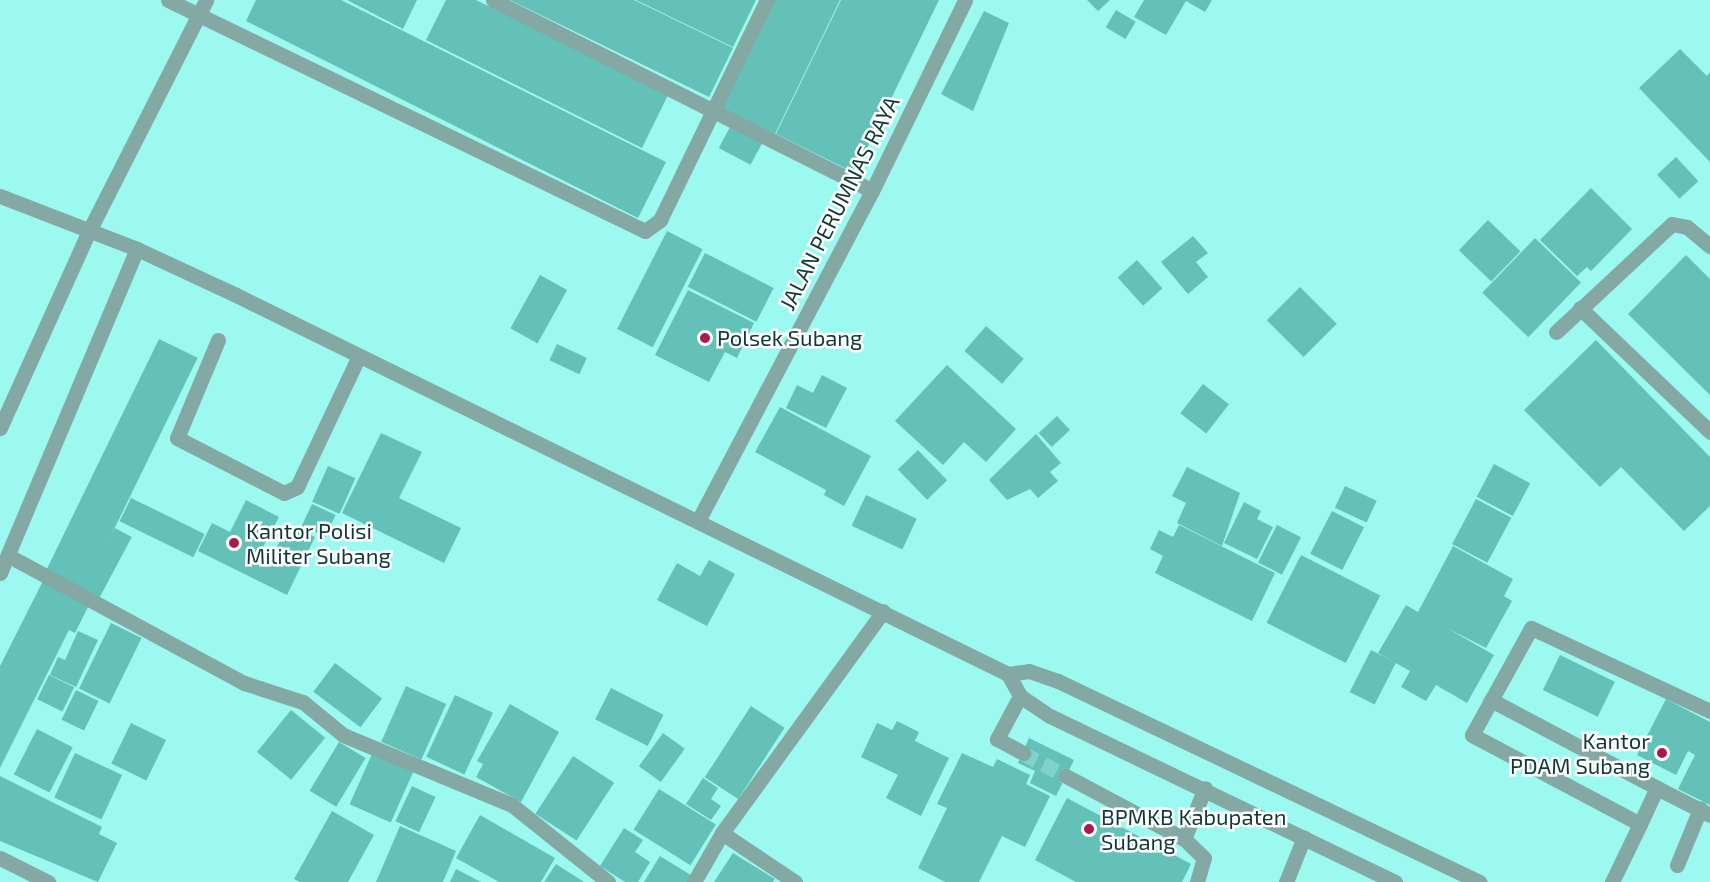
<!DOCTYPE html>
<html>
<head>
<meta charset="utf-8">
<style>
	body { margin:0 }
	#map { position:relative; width:1710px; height:882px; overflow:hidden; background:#9bf9f0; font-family:"Exo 2",sans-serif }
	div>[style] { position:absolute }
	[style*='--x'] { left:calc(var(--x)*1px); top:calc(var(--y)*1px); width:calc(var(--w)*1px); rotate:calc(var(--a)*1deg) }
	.building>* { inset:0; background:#64c1b8; transform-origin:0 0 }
	.minor-tunnel>* { height:15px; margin-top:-7.5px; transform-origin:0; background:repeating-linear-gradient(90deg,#7fd3cb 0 15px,transparent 0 23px) }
	.minor>* { height:15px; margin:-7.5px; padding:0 7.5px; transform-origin:7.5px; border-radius:7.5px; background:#84a8a4 }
	.dots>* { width:16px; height:16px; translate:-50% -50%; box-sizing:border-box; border:3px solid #fff; border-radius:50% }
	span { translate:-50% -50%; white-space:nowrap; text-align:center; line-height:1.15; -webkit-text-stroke:5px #fff; paint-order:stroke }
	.street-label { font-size:22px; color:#113a37 }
	.poi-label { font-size:22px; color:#113a37 }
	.left { translate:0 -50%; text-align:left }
	.right { translate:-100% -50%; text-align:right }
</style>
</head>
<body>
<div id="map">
	<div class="building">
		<div style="clip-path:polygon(256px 0,341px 0,666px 162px,638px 218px,246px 21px)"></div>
		<div style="clip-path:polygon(347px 0,417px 0,403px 29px)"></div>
		<div style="clip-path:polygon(446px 0,476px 0,668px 95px,642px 148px,426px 40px)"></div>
		<div style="clip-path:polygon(510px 0,634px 0,733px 48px,709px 97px)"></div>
		<div style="clip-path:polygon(636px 0,756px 0,733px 47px)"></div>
		<div style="clip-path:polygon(772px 0,840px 0,775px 134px,720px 108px)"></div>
		<div style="clip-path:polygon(841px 0,939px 0,855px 173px,776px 134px)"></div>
		<div style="clip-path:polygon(1087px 0,1110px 0,1098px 11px)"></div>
		<div style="clip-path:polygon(1144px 0,1212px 0,1205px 12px,1186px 1px,1166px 35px,1134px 17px)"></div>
		<div style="left:1116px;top:10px;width:23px;height:20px;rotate:31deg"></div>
		<div style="clip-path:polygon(984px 11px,1009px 23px,973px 111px,941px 94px)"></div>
		<div style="clip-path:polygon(1680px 49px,1707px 76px,1710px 72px,1710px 162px,1639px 88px)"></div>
		<div style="left:731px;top:125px;width:36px;height:26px;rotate:28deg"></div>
		<div style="left:1676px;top:157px;width:33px;height:26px;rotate:47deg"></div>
		<div style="clip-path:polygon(1591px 188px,1632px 229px,1591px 271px,1587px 267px,1577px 276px,1540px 240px)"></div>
		<div style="left:1488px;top:220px;width:45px;height:42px;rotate:44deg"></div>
		<div style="left:667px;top:231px;width:40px;height:110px;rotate:27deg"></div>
		<div style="clip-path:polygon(1193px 236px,1208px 253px,1196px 262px,1208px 277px,1188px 294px,1161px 262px)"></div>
		<div style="left:1535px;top:238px;width:64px;height:76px;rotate:44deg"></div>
		<div style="left:705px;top:253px;width:77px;height:38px;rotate:27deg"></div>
		<div style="clip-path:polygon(1686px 255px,1710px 279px,1710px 395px,1628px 314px)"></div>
		<div style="left:1137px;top:260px;width:38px;height:26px;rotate:48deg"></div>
		<div style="left:540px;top:275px;width:31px;height:61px;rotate:29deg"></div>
		<div style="left:1300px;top:287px;width:52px;height:47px;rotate:45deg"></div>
		<div style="clip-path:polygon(688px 290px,754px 323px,737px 358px,725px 352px,709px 382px,655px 355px)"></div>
		<div style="left:986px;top:326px;width:50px;height:33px;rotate:41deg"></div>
		<div style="left:159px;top:339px;width:43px;height:258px;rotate:26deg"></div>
		<div style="clip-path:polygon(1596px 340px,1710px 457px,1710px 506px,1684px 531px,1621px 467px,1600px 487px,1524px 410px)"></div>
		<div style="left:557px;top:344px;width:33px;height:18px;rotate:25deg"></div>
		<div style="clip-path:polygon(947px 365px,1016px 429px,986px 462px,964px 442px,943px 465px,895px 421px)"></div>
		<div style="clip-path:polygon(822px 375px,847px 388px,826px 428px,786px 408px,797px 385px,813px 393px)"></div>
		<div style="left:1203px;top:384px;width:33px;height:37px;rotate:38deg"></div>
		<div style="clip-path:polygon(780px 407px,871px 456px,844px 506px,824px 495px,826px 490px,755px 452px)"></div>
		<div style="left:1057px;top:416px;width:19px;height:25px;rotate:47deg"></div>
		<div style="clip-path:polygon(381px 433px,422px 452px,399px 498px,461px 528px,444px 563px,342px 513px)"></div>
		<div style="clip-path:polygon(1036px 434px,1061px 463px,1050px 472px,1058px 481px,1038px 498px,1030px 489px,1007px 500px,989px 480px)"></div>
		<div style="left:918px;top:450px;width:42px;height:28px;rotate:46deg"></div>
		<div style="left:1494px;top:464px;width:41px;height:37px;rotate:28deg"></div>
		<div style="left:328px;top:466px;width:30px;height:39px;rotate:24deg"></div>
		<div style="clip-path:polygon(1187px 467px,1240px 493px,1222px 546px,1177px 523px,1186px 503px,1172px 496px)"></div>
		<div style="left:1345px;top:486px;width:35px;height:24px;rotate:25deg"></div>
		<div style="left:866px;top:495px;width:56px;height:34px;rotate:25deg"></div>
		<div style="left:131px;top:498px;width:82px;height:26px;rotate:26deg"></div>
		<div style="left:1476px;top:499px;width:40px;height:51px;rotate:28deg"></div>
		<div style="clip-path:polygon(246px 500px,279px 517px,262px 549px,273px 555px,288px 524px,315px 537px,287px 595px,198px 551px,212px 523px,230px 532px)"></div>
		<div style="clip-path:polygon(1244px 502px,1261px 511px,1257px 519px,1273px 527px,1257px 559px,1224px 543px)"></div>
		<div style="left:312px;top:504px;width:26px;height:24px;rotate:25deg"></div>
		<div style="left:1332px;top:511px;width:36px;height:48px;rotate:27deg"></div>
		<div style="clip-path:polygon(1179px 525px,1275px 573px,1252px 621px,1155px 573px,1163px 556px,1150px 549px,1159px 530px,1173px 537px)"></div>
		<div style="left:1277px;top:525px;width:27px;height:42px;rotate:27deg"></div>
		<div style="left:115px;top:528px;width:19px;height:72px;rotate:28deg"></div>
		<div style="clip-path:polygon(1453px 546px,1513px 579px,1504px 596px,1512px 601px,1486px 648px,1447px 628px,1494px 655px,1467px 703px,1436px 685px,1426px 701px,1401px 687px,1410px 671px,1378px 653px,1406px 605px,1418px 612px)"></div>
		<div style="left:1301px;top:555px;width:89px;height:76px;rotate:27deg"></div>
		<div style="clip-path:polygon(709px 560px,735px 574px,707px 626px,657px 600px,677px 563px,700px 576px)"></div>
		<div style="clip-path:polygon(44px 579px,90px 603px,75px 633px,69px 630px,0 768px,0 666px)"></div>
		<div style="left:111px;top:623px;width:34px;height:73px;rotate:26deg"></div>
		<div style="clip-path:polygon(78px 631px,98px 640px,76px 687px,50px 675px,58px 657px,65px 660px)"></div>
		<div style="left:1371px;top:650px;width:28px;height:47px;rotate:27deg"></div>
		<div style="left:1560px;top:655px;width:61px;height:39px;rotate:26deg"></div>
		<div style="left:335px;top:663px;width:59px;height:36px;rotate:37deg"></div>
		<div style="left:49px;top:675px;width:28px;height:27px;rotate:26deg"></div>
		<div style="left:406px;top:686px;width:44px;height:61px;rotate:24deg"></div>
		<div style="left:611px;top:688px;width:59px;height:35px;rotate:27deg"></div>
		<div style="left:76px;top:690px;width:25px;height:33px;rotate:26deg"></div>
		<div style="left:455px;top:695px;width:42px;height:68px;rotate:25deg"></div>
		<div style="clip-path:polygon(1666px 699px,1710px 722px,1710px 805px,1678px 789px,1695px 755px,1688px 751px,1676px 775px,1637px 755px)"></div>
		<div style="clip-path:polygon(510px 704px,559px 732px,521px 802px,476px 777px,483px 764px,477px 761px)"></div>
		<div style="left:751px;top:706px;width:40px;height:85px;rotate:33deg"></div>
		<div style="left:291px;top:710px;width:44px;height:54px;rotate:39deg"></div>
		<div style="clip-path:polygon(897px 721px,919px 732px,915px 741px,949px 758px,921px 816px,886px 798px,898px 775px,861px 757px,877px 723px,892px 730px)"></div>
		<div style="left:131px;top:723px;width:39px;height:45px;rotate:26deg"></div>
		<div style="left:37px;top:729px;width:40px;height:51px;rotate:27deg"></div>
		<div style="left:663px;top:733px;width:27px;height:41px;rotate:36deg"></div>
		<div style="clip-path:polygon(1029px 738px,1074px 760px,1056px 796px,1030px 783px,1035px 771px,1018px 763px)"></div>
		<div style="left:339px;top:742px;width:31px;height:57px;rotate:31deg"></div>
		<div style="left:75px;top:753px;width:52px;height:49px;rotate:25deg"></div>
		<div style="clip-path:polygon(962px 753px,993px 767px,997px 759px,1030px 775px,1026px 784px,1050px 796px,1025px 847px,1002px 836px,979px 882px,945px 882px,918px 868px,947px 808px,937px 804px)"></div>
		<div style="left:372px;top:754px;width:45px;height:55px;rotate:24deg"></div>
		<div style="left:573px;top:756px;width:49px;height:69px;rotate:33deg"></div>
		<div style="clip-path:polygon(0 776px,102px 827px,99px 834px,117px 843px,98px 882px,0 841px)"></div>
		<div style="clip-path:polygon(703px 778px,718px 788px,711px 799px,721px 806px,711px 820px,686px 804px)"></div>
		<div style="left:412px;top:786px;width:26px;height:39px;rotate:25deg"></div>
		<div style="left:659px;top:789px;width:67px;height:48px;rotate:32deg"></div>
		<div style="clip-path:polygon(1067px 798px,1191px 864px,1182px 882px,1076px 882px,1035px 860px)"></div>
		<div style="clip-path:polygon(332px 811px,374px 835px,348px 882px,300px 882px,294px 879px)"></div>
		<div style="clip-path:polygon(480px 815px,555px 858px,541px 882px,499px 882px,456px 858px)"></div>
		<div style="clip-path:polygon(400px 826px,456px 851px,443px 882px,376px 882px)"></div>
		<div style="clip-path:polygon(624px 828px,643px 840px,635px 852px,650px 862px,638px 882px,625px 882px,600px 866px)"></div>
		<div style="clip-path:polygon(733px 853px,775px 879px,773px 882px,714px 882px)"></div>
		<div style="clip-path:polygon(660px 856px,694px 877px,690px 882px,644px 882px)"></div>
		<div style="clip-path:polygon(556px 864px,584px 882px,544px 882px)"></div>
		<div style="clip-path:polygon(456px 869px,481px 882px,450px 882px)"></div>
	</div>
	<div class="minor-tunnel">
		<div style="--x:1023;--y:753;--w:49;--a:28.1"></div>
	</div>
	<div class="minor">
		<div style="--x:168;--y:0;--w:530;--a:25.84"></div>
		<div style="--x:645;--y:231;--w:19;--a:-36"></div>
		<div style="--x:660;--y:220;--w:245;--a:-64.1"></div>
		<div style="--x:493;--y:0;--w:424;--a:26.7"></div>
		<div style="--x:0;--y:196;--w:147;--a:21.1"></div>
		<div style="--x:137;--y:249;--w:109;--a:24.9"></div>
		<div style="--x:236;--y:295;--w:860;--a:26.15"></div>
		<div style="--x:1008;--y:674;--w:21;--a:-8"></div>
		<div style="--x:1029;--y:671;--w:31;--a:19"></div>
		<div style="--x:1058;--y:681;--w:467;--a:25.5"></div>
		<div style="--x:1580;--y:308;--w:180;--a:43.6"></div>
		<div style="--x:1556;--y:332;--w:158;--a:-43"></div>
		<div style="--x:1672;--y:224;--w:15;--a:11"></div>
		<div style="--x:1687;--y:227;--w:30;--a:40"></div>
		<div style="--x:218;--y:340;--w:106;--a:112.7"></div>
		<div style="--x:177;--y:438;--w:120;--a:27.2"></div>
		<div style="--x:284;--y:493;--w:14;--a:-25"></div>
		<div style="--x:297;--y:487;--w:145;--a:-64.7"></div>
		<div style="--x:0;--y:428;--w:216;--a:-65.7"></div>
		<div style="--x:89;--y:231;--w:259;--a:-63.1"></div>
		<div style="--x:699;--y:519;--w:371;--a:-62.2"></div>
		<div style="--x:872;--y:191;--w:212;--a:-64"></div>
		<div style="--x:9;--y:556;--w:267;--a:28.4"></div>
		<div style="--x:244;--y:683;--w:62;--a:17.9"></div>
		<div style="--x:303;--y:702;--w:52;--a:39.5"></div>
		<div style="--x:343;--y:735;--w:183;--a:22.5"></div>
		<div style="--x:512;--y:805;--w:123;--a:38.7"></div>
		<div style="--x:0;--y:573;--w:352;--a:-67.1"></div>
		<div style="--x:1008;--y:674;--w:25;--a:61"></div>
		<div style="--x:1020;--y:696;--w:36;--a:34"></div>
		<div style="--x:1050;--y:716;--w:383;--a:25.7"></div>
		<div style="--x:1020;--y:696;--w:49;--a:118.1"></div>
		<div style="--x:997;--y:739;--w:30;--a:28"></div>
		<div style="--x:1491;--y:700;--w:188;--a:27.9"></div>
		<div style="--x:1710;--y:711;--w:197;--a:-155.1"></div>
		<div style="--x:1531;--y:628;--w:122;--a:118.9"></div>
		<div style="--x:1472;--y:735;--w:190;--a:27.9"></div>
		<div style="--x:1640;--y:824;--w:40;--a:-65"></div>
		<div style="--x:1657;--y:788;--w:59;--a:27"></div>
		<div style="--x:1066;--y:776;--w:134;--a:28.1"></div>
		<div style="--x:722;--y:833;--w:88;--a:33.9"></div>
		<div style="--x:0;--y:858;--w:54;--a:26.6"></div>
		<div style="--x:1677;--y:865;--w:61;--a:-67.7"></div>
		<div style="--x:694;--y:882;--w:56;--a:-60.3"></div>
		<div style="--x:722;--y:833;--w:274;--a:-54"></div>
		<div style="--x:1197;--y:882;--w:25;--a:-74"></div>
		<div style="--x:1204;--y:858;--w:28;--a:-136"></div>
		<div style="--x:1184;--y:839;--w:55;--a:-67.6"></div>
		<div style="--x:1286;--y:882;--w:48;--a:-68.2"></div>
		<div style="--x:1612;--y:882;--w:64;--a:-64.2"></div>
	</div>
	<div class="dots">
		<div style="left:705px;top:338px;background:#ac1a4d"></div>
		<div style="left:234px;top:543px;background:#ac1a4d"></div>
		<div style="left:1662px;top:753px;background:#ac1a4d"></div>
		<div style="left:1089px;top:829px;background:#ac1a4d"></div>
	</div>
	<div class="street-label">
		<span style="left:839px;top:203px;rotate:-63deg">JALAN PERUMNAS RAYA</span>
	</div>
	<div class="poi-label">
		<span class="left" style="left:717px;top:338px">Polsek Subang</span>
		<span class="left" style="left:246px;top:543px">Kantor Polisi<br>Militer Subang</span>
		<span class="right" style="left:1650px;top:753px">Kantor<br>PDAM Subang</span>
		<span class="left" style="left:1101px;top:829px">BPMKB Kabupaten<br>Subang</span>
	</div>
</div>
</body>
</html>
